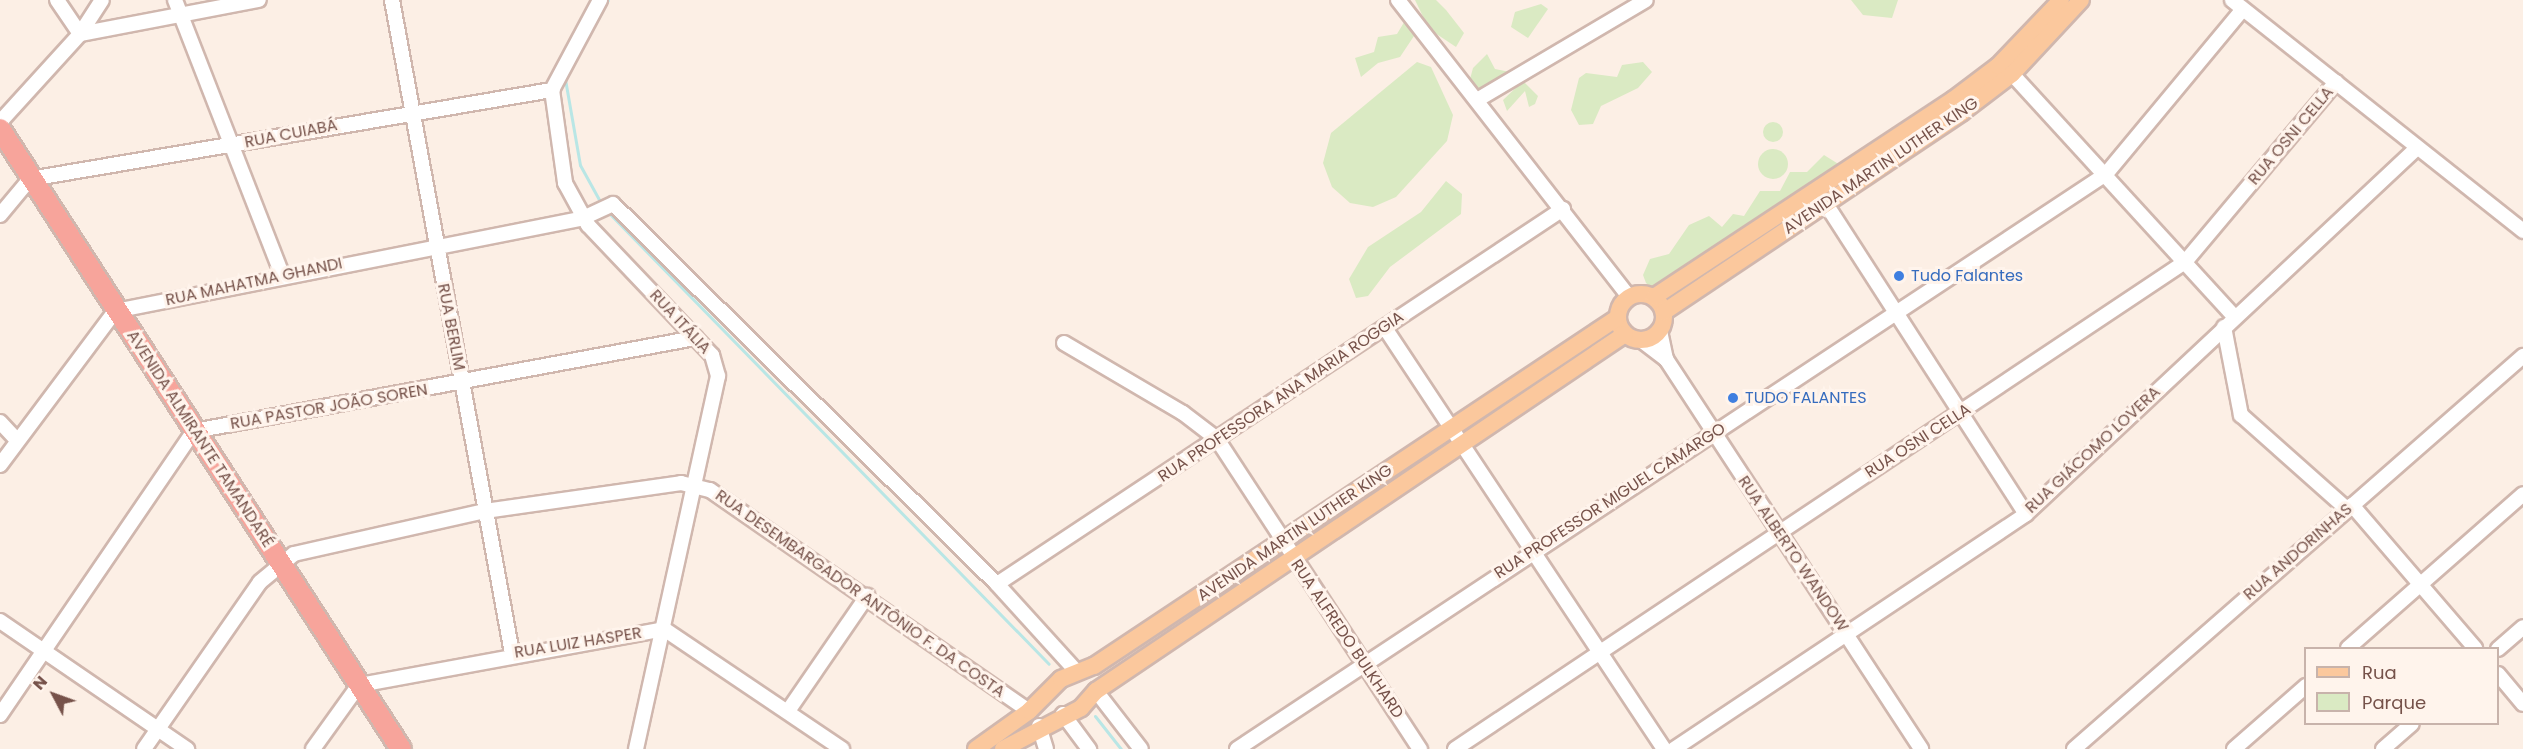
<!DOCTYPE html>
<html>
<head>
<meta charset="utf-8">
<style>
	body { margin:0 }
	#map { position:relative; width:2523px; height:749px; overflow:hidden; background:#fcefe5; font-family:Poppins,sans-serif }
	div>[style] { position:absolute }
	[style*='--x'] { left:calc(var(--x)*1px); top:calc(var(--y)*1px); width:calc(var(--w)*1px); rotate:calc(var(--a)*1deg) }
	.green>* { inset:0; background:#daeac3 }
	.round { border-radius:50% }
	.stream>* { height:3px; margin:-1.5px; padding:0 1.5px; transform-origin:1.5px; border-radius:1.5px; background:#b9e6e5 }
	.roads { filter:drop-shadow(2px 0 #d0b7ae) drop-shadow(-2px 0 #d0b7ae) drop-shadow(0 2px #d0b7ae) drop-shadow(0 -2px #d0b7ae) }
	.minor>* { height:14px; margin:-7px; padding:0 7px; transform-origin:7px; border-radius:7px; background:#fff }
	.major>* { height:16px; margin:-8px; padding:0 8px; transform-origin:8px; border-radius:8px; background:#fbc89d }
	.major>.ring { margin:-8px; padding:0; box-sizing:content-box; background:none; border:16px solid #fbc89d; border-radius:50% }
	.highway>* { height:20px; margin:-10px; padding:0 10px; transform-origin:10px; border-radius:10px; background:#f7a49b }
	.dots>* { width:16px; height:16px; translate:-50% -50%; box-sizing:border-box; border:3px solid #fff4ec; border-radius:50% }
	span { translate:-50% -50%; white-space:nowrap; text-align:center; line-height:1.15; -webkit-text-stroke:6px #fff4ec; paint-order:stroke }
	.street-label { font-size:16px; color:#76524a }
	.shop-label { font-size:16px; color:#366cbe }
	.left { translate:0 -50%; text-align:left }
	.legend { position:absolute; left:2304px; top:647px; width:195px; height:78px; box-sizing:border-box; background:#fff4ec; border:2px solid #c8b3ab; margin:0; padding:8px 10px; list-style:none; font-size:18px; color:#76524a }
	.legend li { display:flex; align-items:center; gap:12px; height:30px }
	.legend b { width:30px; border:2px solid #c8b3ab }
	.north { position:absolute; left:24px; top:665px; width:60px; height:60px; -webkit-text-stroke:4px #fff4ec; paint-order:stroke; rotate:311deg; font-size:16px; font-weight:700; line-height:24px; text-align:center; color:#76524a }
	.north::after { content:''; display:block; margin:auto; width:21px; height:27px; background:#76524a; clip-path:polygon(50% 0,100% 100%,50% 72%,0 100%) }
</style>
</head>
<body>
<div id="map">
	<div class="green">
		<div style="clip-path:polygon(1415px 0,1436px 0,1446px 10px,1464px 33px,1456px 47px,1429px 29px)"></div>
		<div style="clip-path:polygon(1851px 0,1898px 0,1892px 18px,1863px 15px)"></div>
		<div style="clip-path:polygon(1541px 4px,1548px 9px,1528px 38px,1511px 27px,1515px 12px)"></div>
		<div style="clip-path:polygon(1406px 19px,1416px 33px,1400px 57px,1378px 63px,1361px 77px,1355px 58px,1374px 52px,1378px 37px,1397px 34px)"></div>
		<div style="clip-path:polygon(1487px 54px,1495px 69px,1510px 72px,1483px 100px,1470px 79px,1473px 68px)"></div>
		<div style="clip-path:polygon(1417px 62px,1431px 67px,1453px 115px,1447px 141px,1396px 197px,1373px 207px,1350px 203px,1332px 187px,1323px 163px,1331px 133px)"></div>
		<div style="clip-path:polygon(1643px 62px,1652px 72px,1638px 88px,1601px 106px,1593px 124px,1579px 125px,1571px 110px,1579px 78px,1586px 73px,1617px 77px,1622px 65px)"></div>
		<div style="clip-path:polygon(1523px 81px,1538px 96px,1535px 104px,1529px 107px,1525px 91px,1507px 111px,1503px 100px)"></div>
		<div class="round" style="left:1763px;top:122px;width:20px;height:20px"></div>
		<div class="round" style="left:1758px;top:149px;width:30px;height:30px"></div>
		<div style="clip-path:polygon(1824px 155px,1840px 165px,1653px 289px,1646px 283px,1643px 275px,1650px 259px,1669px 254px,1689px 225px,1709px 216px,1722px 227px,1733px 214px,1744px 216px,1760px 191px,1780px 191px,1790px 172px,1807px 172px)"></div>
		<div style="clip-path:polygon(1446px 181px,1462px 194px,1461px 214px,1390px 267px,1368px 296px,1356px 298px,1349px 279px,1368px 247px,1421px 212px)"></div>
	</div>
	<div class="stream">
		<div style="--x:603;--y:8;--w:9;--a:-58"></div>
		<div style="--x:565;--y:79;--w:87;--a:80.1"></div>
		<div style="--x:580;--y:165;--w:46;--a:61.2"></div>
		<div style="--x:608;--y:212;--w:631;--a:45.71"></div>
		<div style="--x:1095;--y:716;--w:42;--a:51.8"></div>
	</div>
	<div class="roads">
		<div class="minor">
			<div style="--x:57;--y:0;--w:41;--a:55.9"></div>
			<div style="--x:80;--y:34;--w:182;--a:-10.8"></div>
			<div style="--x:175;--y:0;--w:295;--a:68.7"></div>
			<div style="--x:392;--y:0;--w:664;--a:79.59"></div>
			<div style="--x:600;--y:0;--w:102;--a:118.1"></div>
			<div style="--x:552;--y:90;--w:94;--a:82"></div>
			<div style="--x:565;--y:183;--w:48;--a:61.3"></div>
			<div style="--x:588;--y:225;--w:180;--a:46.4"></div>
			<div style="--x:712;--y:355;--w:22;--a:74"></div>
			<div style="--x:718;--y:376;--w:382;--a:102.4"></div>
			<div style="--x:1398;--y:0;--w:376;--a:52.1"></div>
			<div style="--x:2232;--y:0;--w:372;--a:38.4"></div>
			<div style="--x:2012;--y:74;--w:330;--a:47.5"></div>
			<div style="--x:1477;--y:100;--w:196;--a:-30.6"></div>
			<div style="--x:0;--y:122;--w:119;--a:-47.7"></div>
			<div style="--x:80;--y:34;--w:40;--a:-57.1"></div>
			<div style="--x:1826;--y:204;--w:369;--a:57.2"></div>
			<div style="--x:0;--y:215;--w:47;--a:-50.2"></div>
			<div style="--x:30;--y:179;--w:530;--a:-9.68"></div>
			<div style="--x:2224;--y:327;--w:90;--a:79.1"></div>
			<div style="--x:2241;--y:415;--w:142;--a:41.6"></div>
			<div style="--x:1385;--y:328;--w:505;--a:56.47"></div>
			<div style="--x:1660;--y:331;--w:29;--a:78"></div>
			<div style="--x:1642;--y:341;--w:30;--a:37"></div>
			<div style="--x:1666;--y:359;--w:466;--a:56.8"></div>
			<div style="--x:1064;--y:343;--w:138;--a:30.5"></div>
			<div style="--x:1183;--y:413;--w:43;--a:37.4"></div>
			<div style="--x:1217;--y:439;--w:371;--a:56.8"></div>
			<div style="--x:0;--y:422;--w:25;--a:47"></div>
			<div style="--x:0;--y:465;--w:192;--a:-53.2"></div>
			<div style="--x:115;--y:311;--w:477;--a:-11.2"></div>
			<div style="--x:583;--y:218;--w:33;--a:-25"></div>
			<div style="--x:613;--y:204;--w:540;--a:44.7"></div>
			<div style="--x:997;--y:584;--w:119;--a:47.7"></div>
			<div style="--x:2352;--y:505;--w:189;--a:49.3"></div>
			<div style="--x:997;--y:584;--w:679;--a:-33.53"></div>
			<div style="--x:0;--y:621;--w:227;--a:34.4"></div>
			<div style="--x:2348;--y:648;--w:233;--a:-41.3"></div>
			<div style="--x:2498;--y:649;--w:33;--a:-41"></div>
			<div style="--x:2498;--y:674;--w:39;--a:50"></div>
			<div style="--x:1096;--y:691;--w:73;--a:52.2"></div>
			<div style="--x:788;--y:711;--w:140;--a:-55.5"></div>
			<div style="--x:1063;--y:714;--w:44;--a:53.4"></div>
			<div style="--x:0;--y:715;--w:344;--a:-55.7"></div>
			<div style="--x:194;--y:431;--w:510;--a:-10.52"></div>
			<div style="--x:1039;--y:726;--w:24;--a:73"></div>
			<div style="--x:144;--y:749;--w:203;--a:-55.2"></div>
			<div style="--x:260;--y:582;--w:44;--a:-39.5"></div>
			<div style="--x:294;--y:554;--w:196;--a:-12.7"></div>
			<div style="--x:485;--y:511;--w:198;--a:-8.1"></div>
			<div style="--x:681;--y:483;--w:30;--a:14"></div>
			<div style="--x:710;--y:490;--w:388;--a:34.7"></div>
			<div style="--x:313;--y:749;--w:79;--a:-54.3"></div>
			<div style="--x:359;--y:685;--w:310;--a:-10.4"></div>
			<div style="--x:664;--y:629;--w:215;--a:34"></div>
			<div style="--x:1237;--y:749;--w:1042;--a:-33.49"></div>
			<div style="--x:2106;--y:174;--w:214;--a:-50.3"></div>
			<div style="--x:1455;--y:749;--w:878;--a:-33.71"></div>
			<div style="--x:2185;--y:262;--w:235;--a:-50"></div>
			<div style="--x:1674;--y:749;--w:423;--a:-33.7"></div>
			<div style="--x:2026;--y:514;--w:536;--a:-43.11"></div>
			<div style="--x:2074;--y:749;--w:597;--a:-41.19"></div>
			<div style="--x:2234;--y:749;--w:96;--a:-41.2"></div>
			<div style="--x:2383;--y:749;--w:38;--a:-41"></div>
		</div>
		<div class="major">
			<div class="ring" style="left:1618px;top:294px;width:30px;height:30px"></div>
			<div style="--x:1654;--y:297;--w:358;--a:-33.4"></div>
			<div style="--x:1953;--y:100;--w:56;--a:-37.1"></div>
			<div style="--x:1998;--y:66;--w:91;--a:-46.3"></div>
			<div style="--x:1664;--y:312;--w:358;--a:-33.8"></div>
			<div style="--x:1961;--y:113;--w:64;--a:-37.4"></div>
			<div style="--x:2012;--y:74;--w:101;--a:-47"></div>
			<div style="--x:976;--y:749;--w:65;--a:-35.6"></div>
			<div style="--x:1029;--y:711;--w:45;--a:-45"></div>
			<div style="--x:1061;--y:679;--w:35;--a:-22"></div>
			<div style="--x:1094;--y:666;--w:628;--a:-33.64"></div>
			<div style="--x:1003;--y:749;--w:88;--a:-27.7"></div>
			<div style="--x:1081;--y:708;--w:23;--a:-49"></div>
			<div style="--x:1096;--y:691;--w:638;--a:-34.01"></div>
		</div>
		<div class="highway">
			<div style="--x:0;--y:129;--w:738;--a:57.11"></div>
		</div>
	</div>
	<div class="dots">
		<div style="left:1899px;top:276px;background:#3f7fe0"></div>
		<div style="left:1733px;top:398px;background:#3f7fe0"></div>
	</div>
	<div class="street-label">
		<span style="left:291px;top:134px;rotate:-11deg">RUA CUIABÁ</span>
		<span style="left:2291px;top:136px;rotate:-50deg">RUA OSNI CELLA</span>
		<span style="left:1881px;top:166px;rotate:-34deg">AVENIDA MARTIN LUTHER KING</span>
		<span style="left:254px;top:282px;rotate:-12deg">RUA MAHATMA GHANDI</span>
		<span style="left:680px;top:322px;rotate:47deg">RUA ITÁLIA</span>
		<span style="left:451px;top:327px;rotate:79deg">RUA BERLIM</span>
		<span style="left:1281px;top:397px;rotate:-34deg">RUA PROFESSORA ANA MARIA ROGGIA</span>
		<span style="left:329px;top:407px;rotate:-10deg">RUA PASTOR JOÃO SOREN</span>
		<span style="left:200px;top:439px;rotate:57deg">AVENIDA ALMIRANTE TAMANDARÉ</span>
		<span style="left:1918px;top:441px;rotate:-33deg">RUA OSNI CELLA</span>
		<span style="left:2093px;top:450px;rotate:-43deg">RUA GIÁCOMO LOVERA</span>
		<span style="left:1610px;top:501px;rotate:-33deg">RUA PROFESSOR MIGUEL CAMARGO</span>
		<span style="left:1295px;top:533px;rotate:-34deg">AVENIDA MARTIN LUTHER KING</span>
		<span style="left:2298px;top:552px;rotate:-41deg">RUA ANDORINHAS</span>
		<span style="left:1793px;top:554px;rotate:56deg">RUA ALBERTO WANDOW</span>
		<span style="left:860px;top:594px;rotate:35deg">RUA DESEMBARGADOR ANTÔNIO F. DA COSTA</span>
		<span style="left:1347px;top:639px;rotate:56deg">RUA ALFREDO BULKHARD</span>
		<span style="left:578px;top:643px;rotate:-9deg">RUA LUIZ HASPER</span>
	</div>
	<div class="shop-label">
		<span class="left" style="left:1911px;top:276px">Tudo Falantes</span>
		<span class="left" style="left:1745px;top:398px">TUDO FALANTES</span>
	</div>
	<ul class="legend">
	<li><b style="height:8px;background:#fbc89d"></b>Rua</li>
	<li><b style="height:16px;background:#daeac3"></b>Parque</li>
	</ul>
	<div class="north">N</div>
</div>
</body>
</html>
